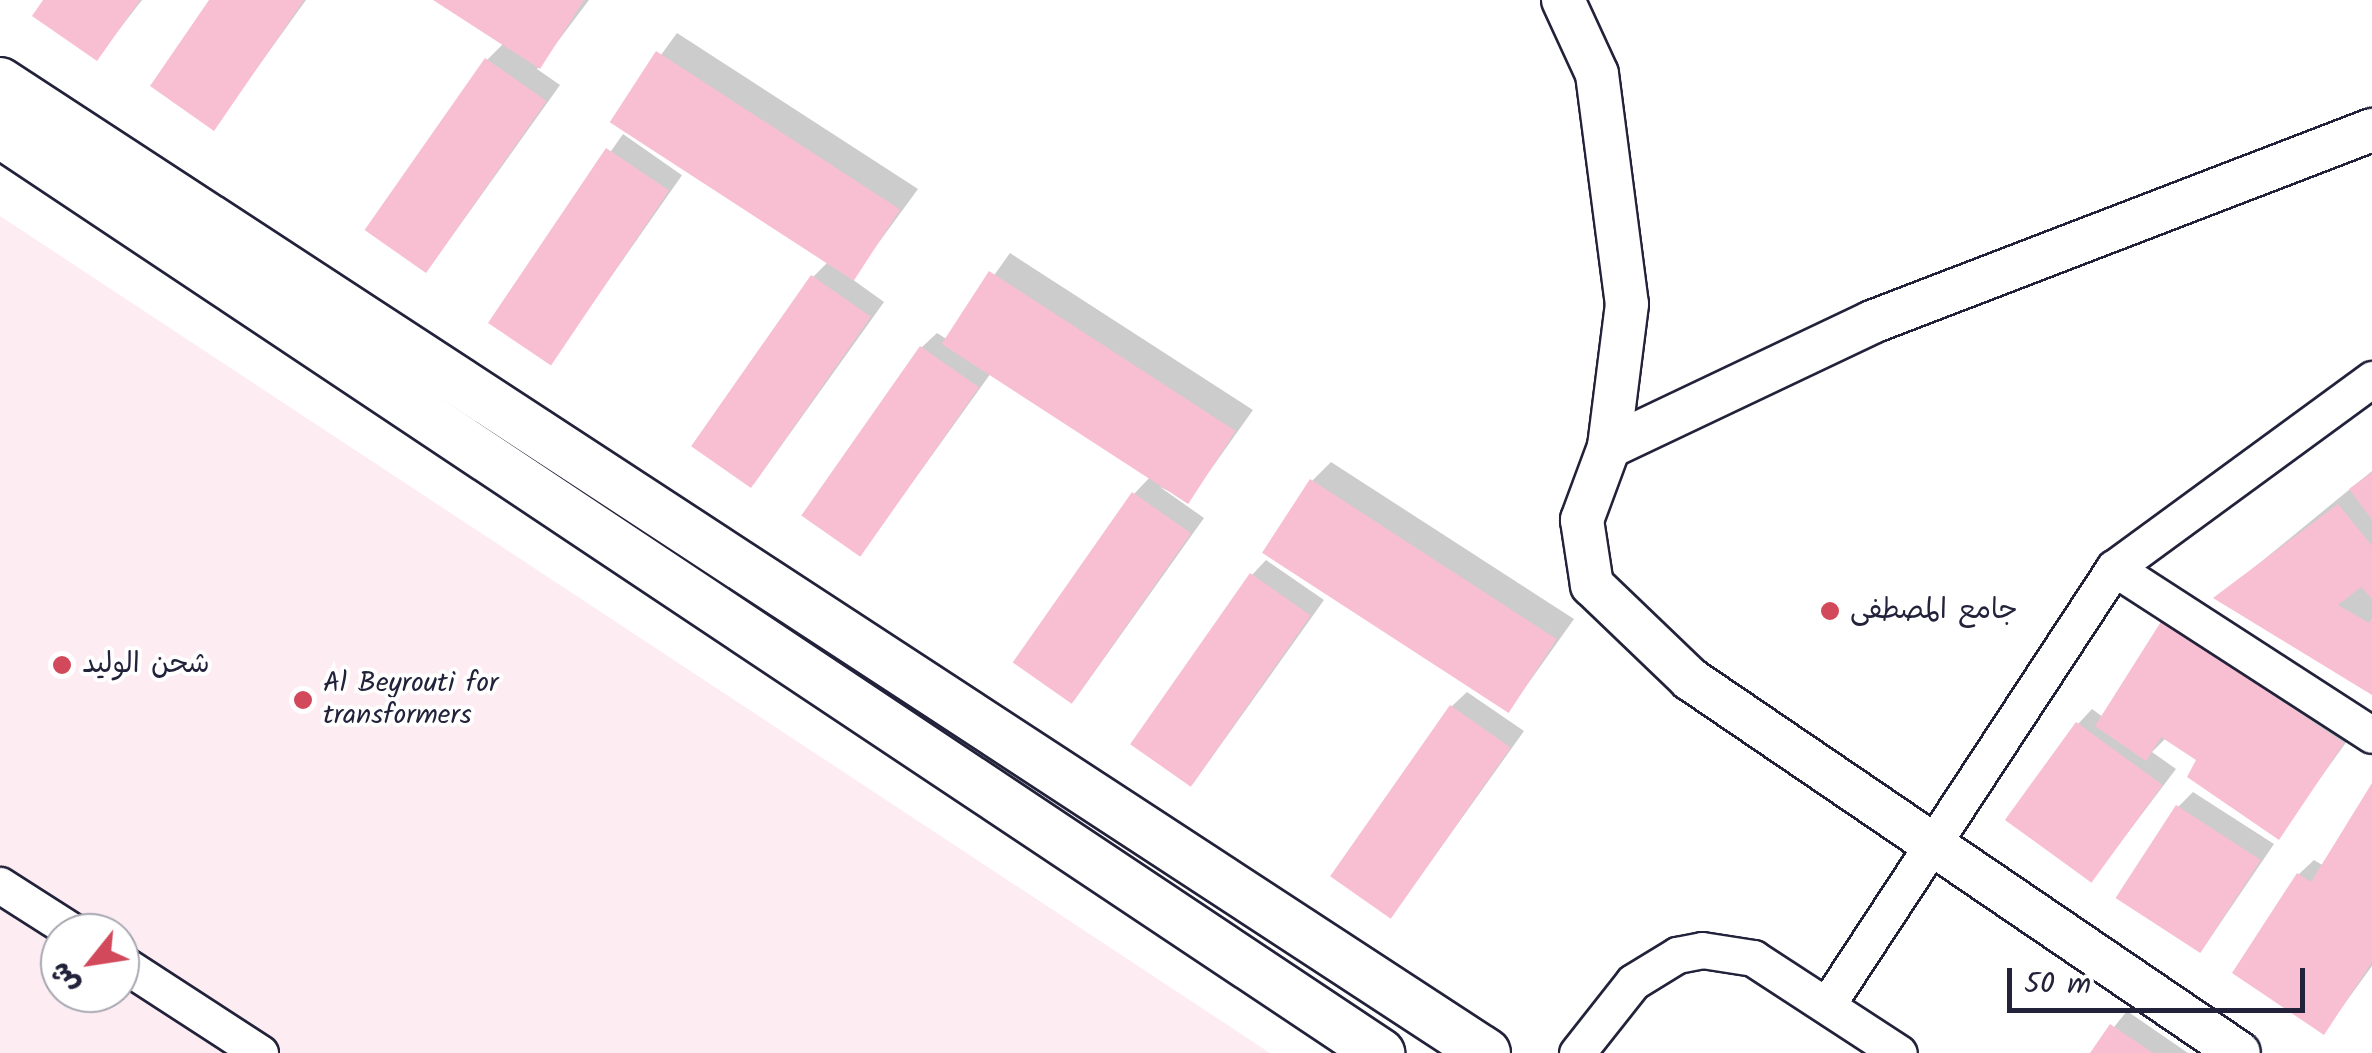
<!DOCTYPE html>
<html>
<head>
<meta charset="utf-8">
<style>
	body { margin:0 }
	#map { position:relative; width:2372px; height:1053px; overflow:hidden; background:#fff; font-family:Kalam,"Playpen Sans Arabic",sans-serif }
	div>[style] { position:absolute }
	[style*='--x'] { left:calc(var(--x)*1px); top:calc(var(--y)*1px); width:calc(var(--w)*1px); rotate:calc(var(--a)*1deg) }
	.built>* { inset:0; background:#fdecf2 }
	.shadow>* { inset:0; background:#0003; transform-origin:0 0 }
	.building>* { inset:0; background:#f8bfd2; transform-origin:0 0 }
	.roads { filter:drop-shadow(2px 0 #22223b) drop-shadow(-2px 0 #22223b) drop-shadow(0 2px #22223b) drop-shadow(0 -2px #22223b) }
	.minor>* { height:35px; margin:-17.5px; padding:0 17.5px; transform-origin:17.5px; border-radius:17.5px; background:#fff }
	.tertiary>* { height:42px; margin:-21px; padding:0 21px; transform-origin:21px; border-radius:21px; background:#fff }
	.secondary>* { height:48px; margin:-24px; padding:0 24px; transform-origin:24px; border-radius:24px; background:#fff }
	.dots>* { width:28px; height:28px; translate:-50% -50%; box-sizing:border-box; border:5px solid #fff; border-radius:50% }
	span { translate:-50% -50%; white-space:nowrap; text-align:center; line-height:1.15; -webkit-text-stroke:8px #fff; paint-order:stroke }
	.poi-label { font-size:28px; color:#22223b }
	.left { translate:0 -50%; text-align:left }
	.north { position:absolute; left:40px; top:913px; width:100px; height:100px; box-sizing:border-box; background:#fff; border:2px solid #a7a7b1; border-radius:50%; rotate:240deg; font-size:28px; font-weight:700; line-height:40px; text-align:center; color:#22223b }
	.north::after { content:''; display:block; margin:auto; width:35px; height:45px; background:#d1495b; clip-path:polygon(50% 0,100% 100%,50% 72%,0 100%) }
	.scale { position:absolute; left:2007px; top:968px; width:298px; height:45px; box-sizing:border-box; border:5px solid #22223b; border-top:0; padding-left:12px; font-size:30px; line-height:35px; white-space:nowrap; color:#22223b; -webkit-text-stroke:8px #fff; paint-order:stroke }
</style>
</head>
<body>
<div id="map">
	<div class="built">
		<div style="clip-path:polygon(evenodd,0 216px,1270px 1053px,0 1053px,0 216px,60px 933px,120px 933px,120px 993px,60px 993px,60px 933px)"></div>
	</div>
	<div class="shadow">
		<div style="clip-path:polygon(46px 0,142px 0,97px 58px)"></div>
		<div style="clip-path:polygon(212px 0,306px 0,214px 128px)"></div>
		<div style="clip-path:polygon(438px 0,589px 0,537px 69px,560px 85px,427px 271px,487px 60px,504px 43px)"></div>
		<div style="clip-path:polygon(677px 33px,918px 189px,852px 279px,884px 302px,753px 485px,813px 277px,829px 261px,613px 121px)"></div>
		<div style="left:623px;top:134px;width:72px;height:229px;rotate:35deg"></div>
		<div style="clip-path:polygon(1010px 253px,1253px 410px,1189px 500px,1160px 487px,1204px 518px,1073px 702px,1134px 494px,1151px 476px,991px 373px,861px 554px,806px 516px,922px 347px,937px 333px,948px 340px)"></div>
		<div style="clip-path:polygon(1331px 462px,1574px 619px,1510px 709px,1312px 481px)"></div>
		<div style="clip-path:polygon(2372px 471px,2372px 692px,2217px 598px)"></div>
		<div style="clip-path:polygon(1266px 560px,1324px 600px,1192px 785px,1252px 575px)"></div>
		<div style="clip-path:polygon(2164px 621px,2360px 723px,2278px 837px,2199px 759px,2165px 739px,2152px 752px,2176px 769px,2092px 880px,2078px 724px,2092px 709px,2103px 717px)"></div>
		<div style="clip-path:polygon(1467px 692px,1524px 731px,1392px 916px,1452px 706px)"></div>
		<div style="clip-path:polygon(2372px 788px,2372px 966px,2324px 1032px,2235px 973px,2299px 874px,2314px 860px,2324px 866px)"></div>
		<div style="clip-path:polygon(2193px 792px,2274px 844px,2202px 950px,2178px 807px)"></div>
		<div style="clip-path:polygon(2127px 1011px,2188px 1053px,2093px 1053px)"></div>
	</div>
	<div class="building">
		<div style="clip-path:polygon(43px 0,140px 0,97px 61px,32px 16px)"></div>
		<div style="clip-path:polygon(209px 0,304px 0,214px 131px,150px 86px)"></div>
		<div style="clip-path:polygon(433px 0,584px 0,540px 69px)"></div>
		<div style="left:656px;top:51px;width:291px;height:85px;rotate:33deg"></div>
		<div style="left:485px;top:58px;width:75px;height:210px;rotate:35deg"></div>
		<div style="left:606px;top:148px;width:76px;height:211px;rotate:34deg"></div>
		<div style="left:989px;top:271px;width:294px;height:87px;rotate:33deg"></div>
		<div style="left:811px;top:275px;width:73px;height:209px;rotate:35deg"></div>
		<div style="left:920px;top:346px;width:72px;height:207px;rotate:35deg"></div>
		<div style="clip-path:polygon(2372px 472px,2372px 520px,2349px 489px)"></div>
		<div style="left:1310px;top:479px;width:294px;height:88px;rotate:33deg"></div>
		<div style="left:1132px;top:492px;width:72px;height:208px;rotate:35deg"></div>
		<div style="clip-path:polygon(2338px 504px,2372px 546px,2372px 599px,2361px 587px,2338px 605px,2369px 623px,2372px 618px,2372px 695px,2213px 598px)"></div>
		<div style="left:1250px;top:573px;width:74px;height:209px;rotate:35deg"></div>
		<div style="clip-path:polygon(2162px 620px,2344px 743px,2279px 840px,2187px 777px,2196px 760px,2161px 737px,2146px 761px,2095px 726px)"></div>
		<div style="left:1450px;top:705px;width:74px;height:209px;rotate:35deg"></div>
		<div style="left:2076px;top:722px;width:107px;height:121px;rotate:36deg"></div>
		<div style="clip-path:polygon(2372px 783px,2372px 962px,2324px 1035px,2232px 973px,2297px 873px,2311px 882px)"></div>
		<div style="left:2176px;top:805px;width:101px;height:111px;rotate:33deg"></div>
		<div style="clip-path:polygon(2110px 1024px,2153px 1053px,2090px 1053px)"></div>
	</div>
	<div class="roads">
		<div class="minor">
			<div style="--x:2114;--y:568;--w:307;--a:32.9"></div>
			<div style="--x:0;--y:885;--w:89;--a:32.6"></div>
			<div style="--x:120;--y:962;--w:167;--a:33"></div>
			<div style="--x:1827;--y:1005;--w:523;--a:-56.71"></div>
			<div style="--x:2114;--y:568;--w:320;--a:-36.2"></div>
			<div style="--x:1577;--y:1053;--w:90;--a:-51.7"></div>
			<div style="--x:1633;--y:982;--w:52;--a:-31.5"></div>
			<div style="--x:1677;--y:955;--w:25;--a:-11"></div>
			<div style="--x:1702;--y:950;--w:52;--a:8.9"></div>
			<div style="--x:1753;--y:958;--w:174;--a:33.1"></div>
		</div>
		<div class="tertiary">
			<div style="--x:1563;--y:0;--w:81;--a:65.3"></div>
			<div style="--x:1597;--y:74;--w:232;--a:82.6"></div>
			<div style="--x:1627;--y:304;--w:144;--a:97.2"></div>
			<div style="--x:1609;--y:447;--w:78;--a:110.3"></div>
			<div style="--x:1582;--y:520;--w:66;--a:81.3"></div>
			<div style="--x:1592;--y:585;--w:136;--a:43.8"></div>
			<div style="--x:1690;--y:679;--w:664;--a:34.26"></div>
			<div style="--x:1609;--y:447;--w:291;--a:-25.4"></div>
			<div style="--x:1872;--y:322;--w:536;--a:-21.01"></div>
		</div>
		<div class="secondary">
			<div style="--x:0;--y:82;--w:1775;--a:33.16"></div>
			<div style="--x:0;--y:133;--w:1659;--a:33.69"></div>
		</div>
	</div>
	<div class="dots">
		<div style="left:1830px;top:611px;background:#d1495b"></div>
		<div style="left:62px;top:665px;background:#d1495b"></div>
		<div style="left:303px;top:700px;background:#d1495b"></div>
	</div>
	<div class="poi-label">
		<span class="left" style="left:1850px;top:611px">جامع المصطفى</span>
		<span class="left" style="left:82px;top:665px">شحن الوليد</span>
		<span class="left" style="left:323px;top:700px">Al Beyrouti for<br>transformers</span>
	</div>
	<div class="north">ش</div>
	<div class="scale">50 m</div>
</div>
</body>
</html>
